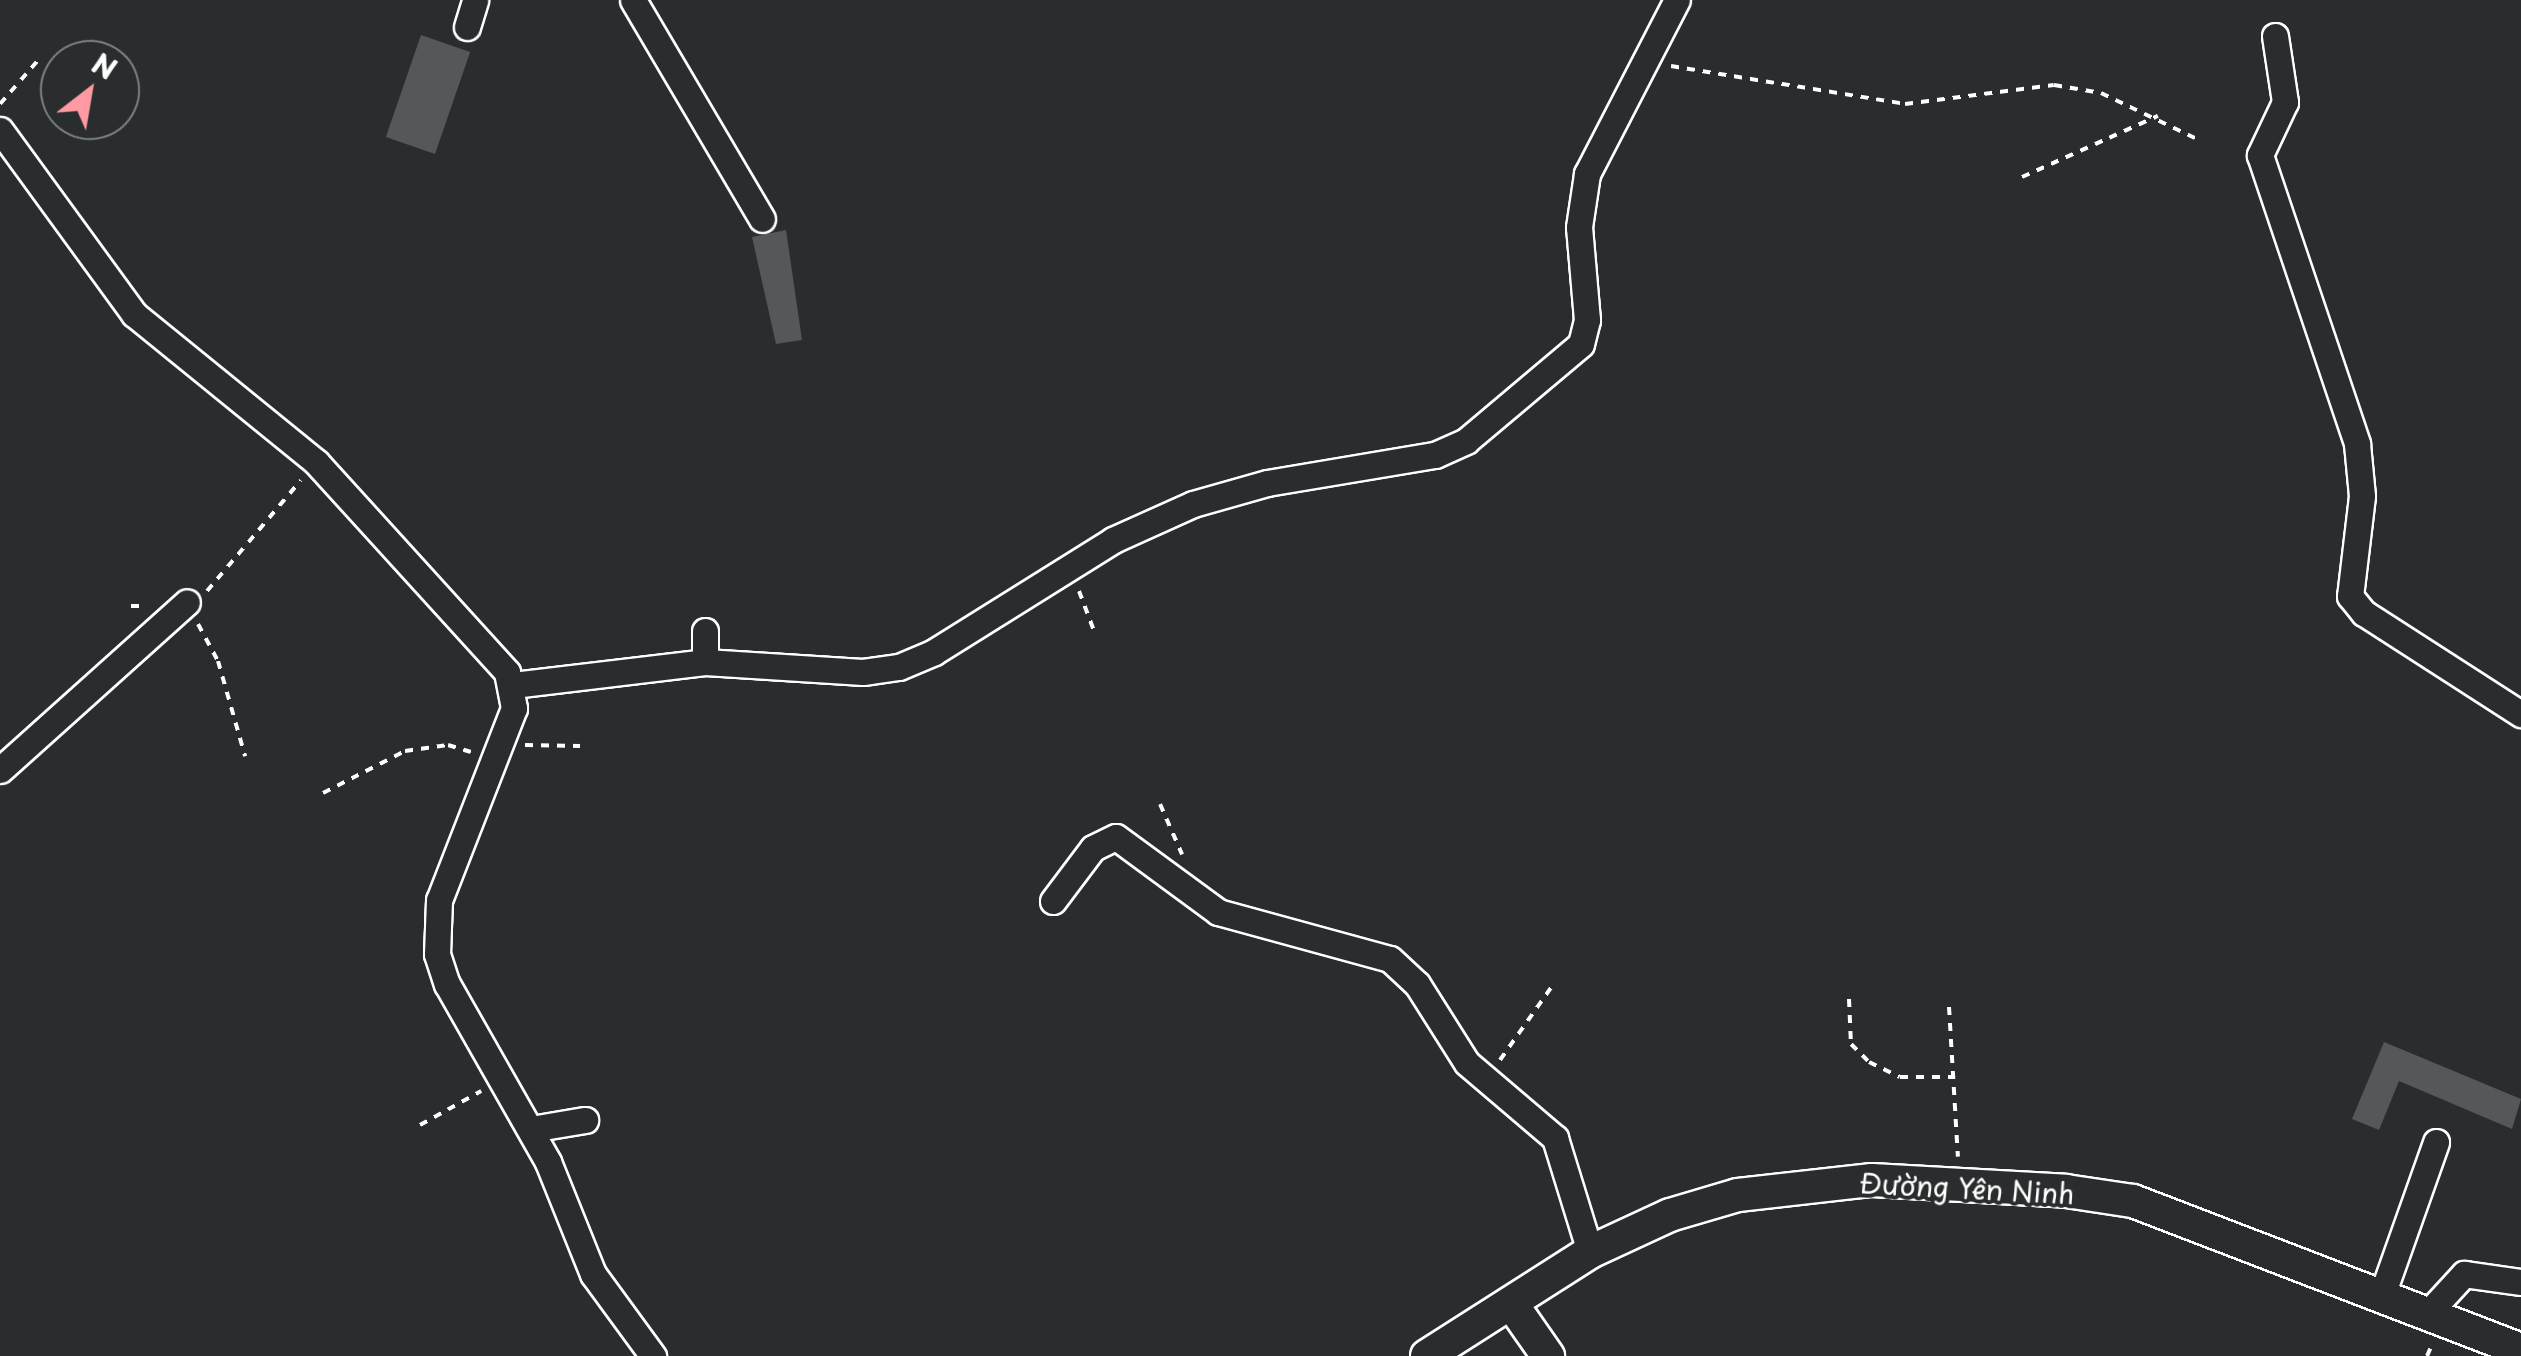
<!DOCTYPE html>
<html>
<head>
<meta charset="utf-8">
<style>
	body { margin:0 }
	#map { position:relative; width:2521px; height:1356px; overflow:hidden; background:#2a2d2e; font-family:"Playpen Sans",sans-serif }
	div>[style] { position:absolute }
	[style*='--x'] { left:calc(var(--x)*1px); top:calc(var(--y)*1px); width:calc(var(--w)*1px); rotate:calc(var(--a)*1deg) }
	.building>* { inset:0; background:#555758; transform-origin:0 0 }
	.path>* { height:4px; margin-top:-2px; transform-origin:0; background:repeating-linear-gradient(90deg,#fff 0 8px,transparent 0 16px) }
	.roads { filter:drop-shadow(2px 0 #fff) drop-shadow(-2px 0 #fff) drop-shadow(0 2px #fff) drop-shadow(0 -2px #fff) }
	.minor>* { height:25px; margin:-12.5px; padding:0 12.5px; transform-origin:12.5px; border-radius:12.5px; background:#2a2d2e }
	.major>* { height:32px; margin:-16px; padding:0 16px; transform-origin:16px; border-radius:16px; background:#2a2d2e }
	span { translate:-50% -50%; white-space:nowrap; text-align:center; line-height:1.15; -webkit-text-stroke:8px #2a2d2e; paint-order:stroke }
	.street-label { font-size:28px; color:#fff }
	.north { position:absolute; left:40px; top:40px; width:100px; height:100px; box-sizing:border-box; background:#2a2d2e; border:2px solid #7f8182; border-radius:50%; rotate:31deg; font-size:28px; font-weight:700; line-height:40px; text-align:center; color:#fff }
	.north::after { content:''; display:block; margin:auto; width:35px; height:45px; background:#ff9aa2; clip-path:polygon(50% 0,100% 100%,50% 72%,0 100%) }
</style>
</head>
<body>
<div id="map">
	<div class="building">
		<div style="left:421px;top:35px;width:52px;height:108px;rotate:19deg"></div>
		<div style="clip-path:polygon(786px 230px,802px 340px,776px 344px,752px 237px)"></div>
		<div style="clip-path:polygon(2384px 1042px,2521px 1099px,2512px 1129px,2399px 1081px,2379px 1130px,2352px 1119px)"></div>
	</div>
	<div class="path">
		<div style="--x:1671;--y:66;--w:237;--a:9.2"></div>
		<div style="--x:1905;--y:104;--w:150;--a:-7.3"></div>
		<div style="--x:2054;--y:85;--w:48;--a:9.7"></div>
		<div style="--x:2101;--y:93;--w:111;--a:25.6"></div>
		<div style="--x:0;--y:104;--w:61;--a:-49"></div>
		<div style="--x:2022;--y:177;--w:149;--a:-24.2"></div>
		<div style="--x:207;--y:591;--w:145;--a:-49.7"></div>
		<div style="--x:1079;--y:591;--w:43;--a:69.4"></div>
		<div style="--x:131;--y:606;--w:15;--a:0"></div>
		<div style="--x:198;--y:624;--w:42;--a:61.6"></div>
		<div style="--x:218;--y:661;--w:99;--a:74.1"></div>
		<div style="--x:525;--y:745;--w:55;--a:1"></div>
		<div style="--x:323;--y:793;--w:92;--a:-27.1"></div>
		<div style="--x:405;--y:751;--w:43;--a:-7.9"></div>
		<div style="--x:448;--y:745;--w:24;--a:17"></div>
		<div style="--x:1160;--y:804;--w:55;--a:66.3"></div>
		<div style="--x:1849;--y:999;--w:45;--a:87.5"></div>
		<div style="--x:1851;--y:1044;--w:25;--a:45"></div>
		<div style="--x:1869;--y:1062;--w:34;--a:26"></div>
		<div style="--x:1900;--y:1077;--w:54;--a:0"></div>
		<div style="--x:1949;--y:1007;--w:150;--a:86.6"></div>
		<div style="--x:1500;--y:1060;--w:95;--a:-54.8"></div>
		<div style="--x:420;--y:1125;--w:70;--a:-29.1"></div>
		<div style="--x:2427;--y:1356;--w:12;--a:-66"></div>
	</div>
	<div class="roads">
		<div class="minor">
			<div style="--x:633;--y:0;--w:254;--a:59.5"></div>
			<div style="--x:467;--y:27;--w:28;--a:-73"></div>
			<div style="--x:2275;--y:36;--w:67;--a:81.4"></div>
			<div style="--x:2285;--y:102;--w:59;--a:115.3"></div>
			<div style="--x:2260;--y:155;--w:305;--a:71.4"></div>
			<div style="--x:2357;--y:444;--w:52;--a:84.5"></div>
			<div style="--x:2362;--y:496;--w:101;--a:96.8"></div>
			<div style="--x:2350;--y:596;--w:22;--a:51"></div>
			<div style="--x:2364;--y:613;--w:187;--a:32.8"></div>
			<div style="--x:0;--y:130;--w:228;--a:53.9"></div>
			<div style="--x:134;--y:314;--w:235;--a:39.1"></div>
			<div style="--x:316;--y:462;--w:284;--a:47.7"></div>
			<div style="--x:507;--y:672;--w:37;--a:79"></div>
			<div style="--x:514;--y:708;--w:206;--a:111.3"></div>
			<div style="--x:439;--y:900;--w:54;--a:92.1"></div>
			<div style="--x:437;--y:954;--w:32;--a:72"></div>
			<div style="--x:447;--y:984;--w:205;--a:60.4"></div>
			<div style="--x:548;--y:1162;--w:121;--a:68.1"></div>
			<div style="--x:593;--y:1274;--w:102;--a:53.8"></div>
			<div style="--x:705;--y:631;--w:31;--a:90"></div>
			<div style="--x:513;--y:685;--w:193;--a:-6.8"></div>
			<div style="--x:705;--y:662;--w:158;--a:3.6"></div>
			<div style="--x:863;--y:672;--w:36;--a:-8"></div>
			<div style="--x:899;--y:667;--w:38;--a:-23"></div>
			<div style="--x:934;--y:652;--w:211;--a:-32"></div>
			<div style="--x:1113;--y:540;--w:88;--a:-24.2"></div>
			<div style="--x:1193;--y:504;--w:77;--a:-15.8"></div>
			<div style="--x:1267;--y:483;--w:170;--a:-9.5"></div>
			<div style="--x:1435;--y:455;--w:34;--a:-24"></div>
			<div style="--x:1466;--y:441;--w:150;--a:-40.1"></div>
			<div style="--x:1581;--y:344;--w:25;--a:-76"></div>
			<div style="--x:1587;--y:320;--w:93;--a:-94.9"></div>
			<div style="--x:1579;--y:227;--w:54;--a:-81.4"></div>
			<div style="--x:1587;--y:174;--w:196;--a:-62.7"></div>
			<div style="--x:0;--y:770;--w:251;--a:-41.9"></div>
			<div style="--x:1053;--y:901;--w:66;--a:-53"></div>
			<div style="--x:1093;--y:848;--w:25;--a:-26"></div>
			<div style="--x:1116;--y:837;--w:127;--a:36.3"></div>
			<div style="--x:1218;--y:912;--w:178;--a:15.3"></div>
			<div style="--x:1390;--y:959;--w:37;--a:43"></div>
			<div style="--x:1417;--y:984;--w:93;--a:57.7"></div>
			<div style="--x:1467;--y:1063;--w:116;--a:40.4"></div>
			<div style="--x:1555;--y:1138;--w:119;--a:72.9"></div>
			<div style="--x:531;--y:1129;--w:55;--a:-9.5"></div>
			<div style="--x:2383;--y:1292;--w:159;--a:-70.5"></div>
			<div style="--x:2429;--y:1312;--w:52;--a:-47.4"></div>
			<div style="--x:2464;--y:1274;--w:58;--a:8"></div>
		</div>
		<div class="major">
			<div style="--x:1511;--y:1303;--w:65;--a:55.1"></div>
			<div style="--x:1427;--y:1356;--w:193;--a:-32.5"></div>
			<div style="--x:1590;--y:1252;--w:88;--a:-24.8"></div>
			<div style="--x:1670;--y:1215;--w:71;--a:-16.4"></div>
			<div style="--x:1738;--y:1195;--w:135;--a:-6.4"></div>
			<div style="--x:1872;--y:1180;--w:194;--a:3.2"></div>
			<div style="--x:2066;--y:1191;--w:68;--a:8.5"></div>
			<div style="--x:2133;--y:1201;--w:416;--a:21"></div>
		</div>
	</div>
	<div class="street-label">
		<span style="left:1967px;top:1188px;rotate:3deg">Đường Yên Ninh</span>
	</div>
	<div class="north">N</div>
</div>
</body>
</html>
